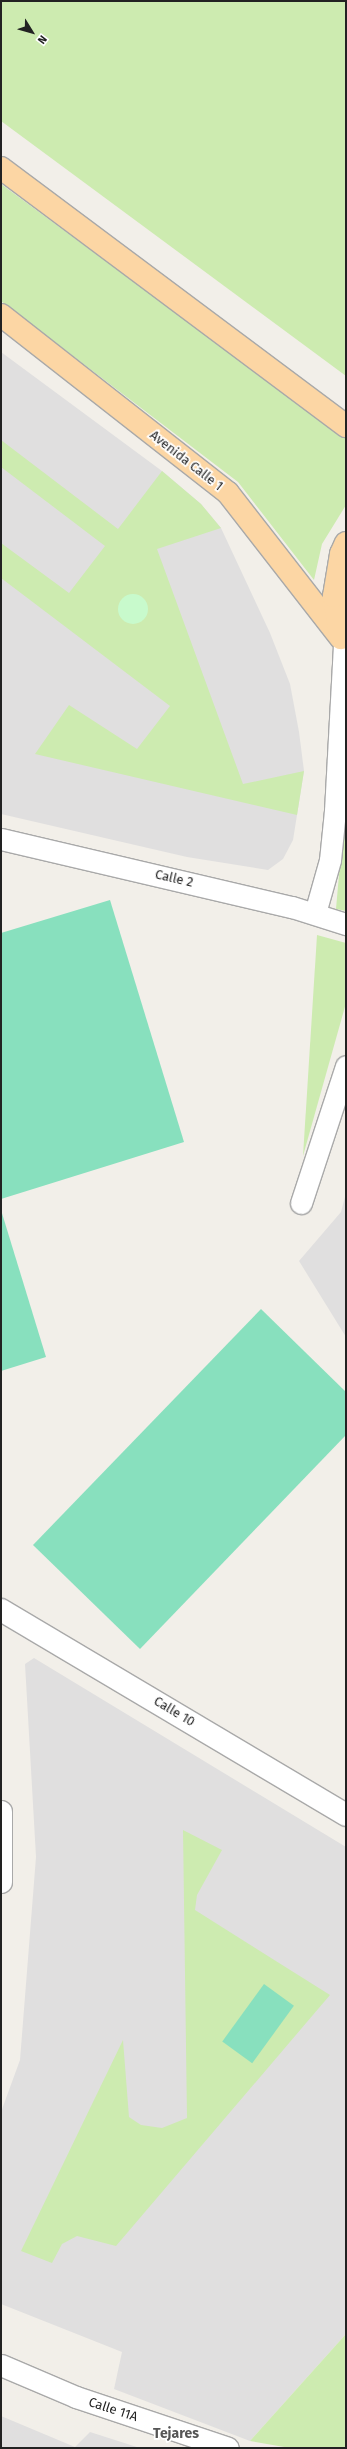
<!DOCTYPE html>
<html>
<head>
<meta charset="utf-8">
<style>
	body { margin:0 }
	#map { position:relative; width:347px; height:2449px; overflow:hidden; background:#f2efe9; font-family:"Fira Sans",sans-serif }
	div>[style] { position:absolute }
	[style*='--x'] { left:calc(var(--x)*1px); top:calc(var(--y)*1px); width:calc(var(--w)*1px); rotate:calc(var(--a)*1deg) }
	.residential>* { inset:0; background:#e0dfdf }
	.grass>* { inset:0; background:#cdebb0 }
	.park>* { inset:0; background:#c8facc }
	.round { border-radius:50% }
	.pitch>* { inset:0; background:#88e0be; transform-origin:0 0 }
	.roads { filter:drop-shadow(1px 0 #a9a9a9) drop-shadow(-1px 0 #a9a9a9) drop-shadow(0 1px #a9a9a9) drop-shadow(0 -1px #a9a9a9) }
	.minor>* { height:21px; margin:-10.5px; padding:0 10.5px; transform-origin:10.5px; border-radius:10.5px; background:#fff }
	.tertiary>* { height:22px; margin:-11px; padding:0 11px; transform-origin:11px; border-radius:11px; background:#fff }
	.primary>* { height:22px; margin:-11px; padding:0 11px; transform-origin:11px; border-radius:11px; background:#fcd6a4 }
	span { translate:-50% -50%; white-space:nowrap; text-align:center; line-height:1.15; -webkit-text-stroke:3.5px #fff; paint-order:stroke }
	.street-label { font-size:13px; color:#222 }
	.neighbourhood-label { font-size:14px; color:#555; font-weight:700 }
	.frame { position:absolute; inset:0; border:2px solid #222; pointer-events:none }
	.north { position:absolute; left:12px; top:12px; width:40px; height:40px; -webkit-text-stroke:3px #fff; paint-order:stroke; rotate:127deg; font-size:11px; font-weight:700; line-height:16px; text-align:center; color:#222 }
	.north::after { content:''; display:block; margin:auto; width:14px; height:18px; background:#222; clip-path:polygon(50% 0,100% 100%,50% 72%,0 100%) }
</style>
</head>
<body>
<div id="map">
	<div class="residential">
		<div style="clip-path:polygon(1px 352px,162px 471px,201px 504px,221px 528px,270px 633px,290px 684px,299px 732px,304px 771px,293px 840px,283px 859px,268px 870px,187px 857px,1px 814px)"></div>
		<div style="clip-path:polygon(346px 1193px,346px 1337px,299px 1261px,341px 1212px)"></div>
		<div style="clip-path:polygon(34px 1658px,346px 1847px,346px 2334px,250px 2441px,114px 2389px,122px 2352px,1px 2304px,1px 2112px,20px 2060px,36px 1857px,25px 1664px)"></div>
		<div style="clip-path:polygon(1px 2416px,75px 2447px,90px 2432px,140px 2448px,1px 2448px)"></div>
	</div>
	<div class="grass">
		<div style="clip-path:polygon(1px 1px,346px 1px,346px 376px,1px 121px)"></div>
		<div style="clip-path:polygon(1px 184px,346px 438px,346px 505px,322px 544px,314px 580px,238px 482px,1px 301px)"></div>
		<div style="clip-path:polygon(1px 440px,118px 529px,162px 471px,201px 504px,221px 528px,157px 549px,243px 784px,304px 771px,297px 815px,35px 754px,69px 705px,137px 749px,170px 706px,1px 578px,1px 543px,69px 593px,105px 546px,1px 467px)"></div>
		<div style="clip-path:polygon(346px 795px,346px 911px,336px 909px)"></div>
		<div style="clip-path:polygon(317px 935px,346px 943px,346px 1003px,303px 1156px)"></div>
		<div style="clip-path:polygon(183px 1830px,222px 1850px,197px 1895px,195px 1910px,330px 1995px,116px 2246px,77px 2236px,62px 2244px,52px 2263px,21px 2251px,123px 2040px,129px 2117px,141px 2125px,162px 2128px,187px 2118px)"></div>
		<div style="clip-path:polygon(346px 2334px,346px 2448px,290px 2448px,250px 2441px)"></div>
	</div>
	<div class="park">
		<div class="round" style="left:118px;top:594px;width:30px;height:30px"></div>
	</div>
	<div class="pitch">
		<div style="clip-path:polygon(110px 900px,184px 1142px,1px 1199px,1px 933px)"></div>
		<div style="clip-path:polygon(1px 1210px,46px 1357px,1px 1371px)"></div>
		<div style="clip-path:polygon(261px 1309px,346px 1392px,346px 1435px,140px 1649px,33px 1545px)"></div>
		<div style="left:264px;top:1984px;width:37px;height:71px;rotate:36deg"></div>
	</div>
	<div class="roads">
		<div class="minor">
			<div style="--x:1;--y:839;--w:299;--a:13.2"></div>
			<div style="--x:292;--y:907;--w:57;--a:17.5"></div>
			<div style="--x:315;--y:913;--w:55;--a:-74.2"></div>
			<div style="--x:330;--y:860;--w:49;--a:-84.2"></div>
			<div style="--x:335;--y:811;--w:164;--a:-86.9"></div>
			<div style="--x:301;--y:1203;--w:144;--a:-71.8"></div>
			<div style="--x:1;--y:2365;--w:82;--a:23.1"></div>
			<div style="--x:76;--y:2397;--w:160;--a:18.5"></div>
		</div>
		<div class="tertiary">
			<div style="--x:1;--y:1610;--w:401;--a:30.7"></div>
			<div style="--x:1;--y:1812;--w:70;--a:90"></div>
		</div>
		<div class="primary">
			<div style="--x:1;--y:168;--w:431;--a:36.8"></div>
			<div style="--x:1;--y:315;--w:288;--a:38.1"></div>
			<div style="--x:228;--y:493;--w:184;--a:52.1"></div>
			<div style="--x:340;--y:635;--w:39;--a:-99"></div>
			<div style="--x:334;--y:596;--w:43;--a:-80.5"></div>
			<div style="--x:341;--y:554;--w:12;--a:-66"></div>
		</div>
	</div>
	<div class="street-label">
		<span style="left:186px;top:461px;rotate:38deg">Avenida Calle 1</span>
		<span style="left:174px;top:879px;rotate:13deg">Calle 2</span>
		<span style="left:174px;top:1712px;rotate:31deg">Calle 10</span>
		<span style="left:113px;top:2410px;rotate:18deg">Calle 11A</span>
	</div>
	<div class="neighbourhood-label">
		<span style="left:176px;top:2434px">Tejares</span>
	</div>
	<div class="frame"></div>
	<div class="north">N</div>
</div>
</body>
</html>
